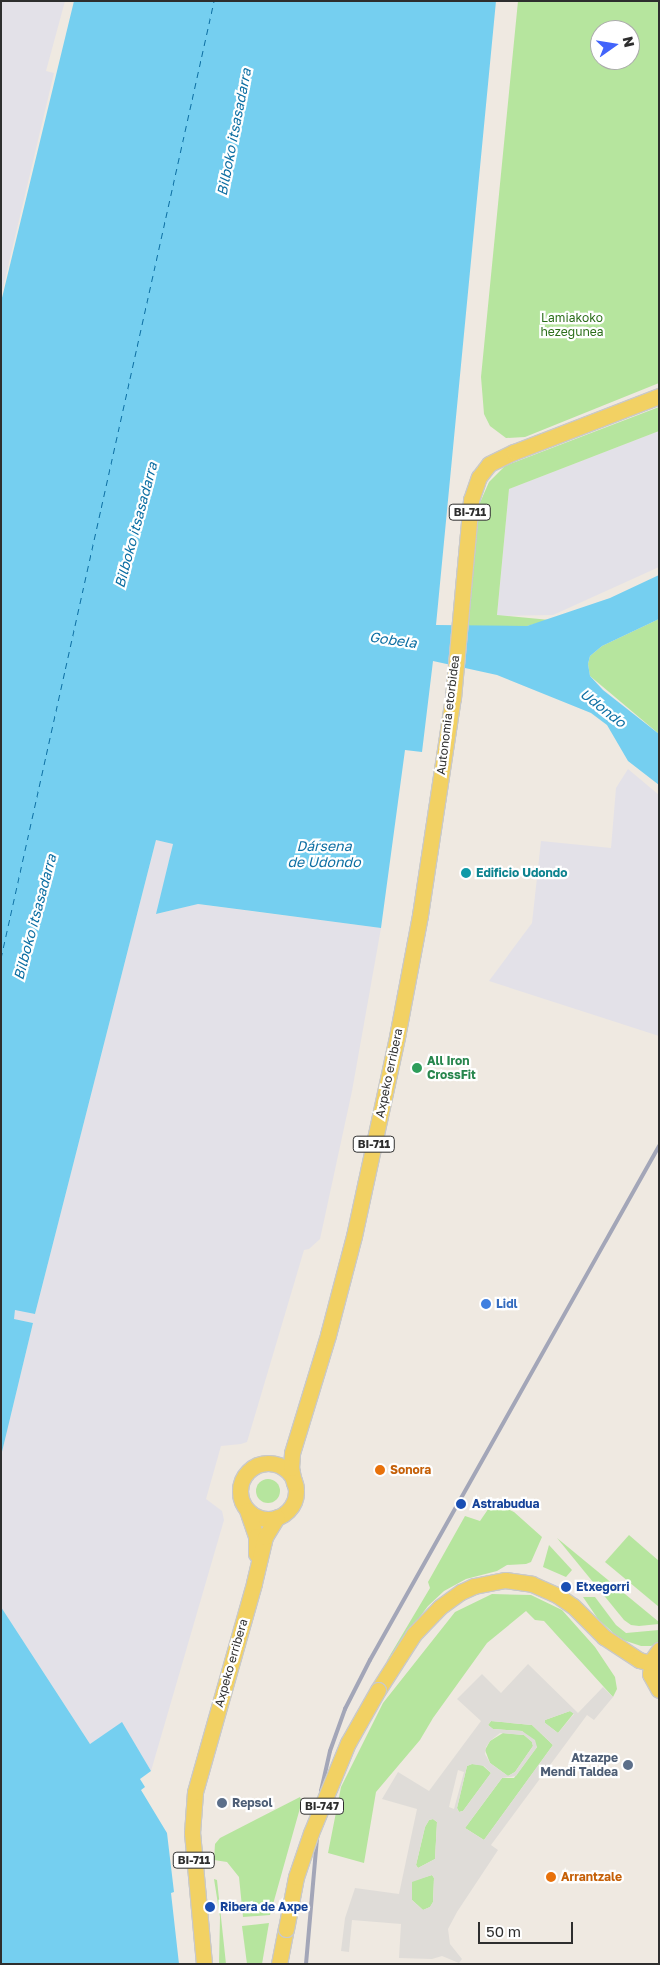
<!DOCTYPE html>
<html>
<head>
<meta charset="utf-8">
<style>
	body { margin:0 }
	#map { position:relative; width:660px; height:1965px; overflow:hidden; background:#efe9e1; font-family:"Golos Text",sans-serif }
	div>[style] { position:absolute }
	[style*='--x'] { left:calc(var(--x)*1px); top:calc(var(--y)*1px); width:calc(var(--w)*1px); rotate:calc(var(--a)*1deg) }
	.industrial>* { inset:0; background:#e3e1e8 }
	.green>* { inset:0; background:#b6e59e }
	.round { border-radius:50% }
	.plaza>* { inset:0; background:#dfdcd8 }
	.water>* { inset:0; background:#75cff0 }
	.ferry>* { height:1px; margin-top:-0.5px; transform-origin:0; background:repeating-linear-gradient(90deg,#0d6fa3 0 6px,transparent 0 11px) }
	.roads { filter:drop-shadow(1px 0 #c9c9c9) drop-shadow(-1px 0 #c9c9c9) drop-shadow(0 1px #c9c9c9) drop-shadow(0 -1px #c9c9c9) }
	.primary>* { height:15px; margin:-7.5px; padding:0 7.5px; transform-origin:7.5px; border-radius:7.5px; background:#f2d163 }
	.primary>.ring { margin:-7.5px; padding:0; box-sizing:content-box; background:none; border:15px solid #f2d163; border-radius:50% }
	.rail>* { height:4px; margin:-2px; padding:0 2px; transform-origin:2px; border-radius:2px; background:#a3a6b8 }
	.bridges { filter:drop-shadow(1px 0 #c9c9c9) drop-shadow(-1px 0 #c9c9c9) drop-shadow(0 1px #c9c9c9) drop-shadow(0 -1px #c9c9c9) }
	.primary-bridge>* { height:15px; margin:-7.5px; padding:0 7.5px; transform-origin:7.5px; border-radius:7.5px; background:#f2d163 }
	.dots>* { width:14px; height:14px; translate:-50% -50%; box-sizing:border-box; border:2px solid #fff; border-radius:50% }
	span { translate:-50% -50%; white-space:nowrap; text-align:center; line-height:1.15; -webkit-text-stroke:4.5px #fff; paint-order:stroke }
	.shield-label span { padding:1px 4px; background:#fff; border:1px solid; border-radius:4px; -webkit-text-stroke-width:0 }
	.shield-label { font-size:11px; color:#2e2e2e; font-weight:700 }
	.park-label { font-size:12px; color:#2c6e1b }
	.street-label { font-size:12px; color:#2e2e2e }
	.culture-label { font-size:12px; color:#0d838f; font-weight:700 }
	.left { translate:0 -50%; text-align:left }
	.leisure-label { font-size:12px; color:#27864d; font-weight:700 }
	.shop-label { font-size:12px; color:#366cbe; font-weight:700 }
	.food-label { font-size:12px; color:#c56008; font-weight:700 }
	.transit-label { font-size:12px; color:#164399; font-weight:700 }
	.service-label { font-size:12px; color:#4e5e75; font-weight:700 }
	.right { translate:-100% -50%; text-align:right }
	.water-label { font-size:14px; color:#0d6fa3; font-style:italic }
	.frame { position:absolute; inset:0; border:2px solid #2e2e2e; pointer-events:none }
	.north { position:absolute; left:590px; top:20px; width:50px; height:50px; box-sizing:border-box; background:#fff; border:1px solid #ababab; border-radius:50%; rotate:77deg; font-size:14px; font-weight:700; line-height:20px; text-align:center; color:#2e2e2e }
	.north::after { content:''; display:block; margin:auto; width:18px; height:22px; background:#4264fb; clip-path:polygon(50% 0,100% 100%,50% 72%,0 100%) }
	.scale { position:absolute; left:478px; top:1922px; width:95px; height:22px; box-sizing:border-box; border:2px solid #2e2e2e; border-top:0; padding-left:6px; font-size:15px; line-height:18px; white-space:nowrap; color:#2e2e2e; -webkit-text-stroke:4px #fff; paint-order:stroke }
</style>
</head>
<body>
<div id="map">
	<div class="industrial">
		<div style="clip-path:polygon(1px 1px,65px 1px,46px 71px,54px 73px,1px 296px)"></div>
		<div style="clip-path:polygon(659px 431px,659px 567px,553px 615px,497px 616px,509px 489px)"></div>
		<div style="clip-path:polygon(628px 769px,659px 795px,659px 1036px,489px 981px,532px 923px,541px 841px,611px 848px,616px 788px)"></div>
		<div style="clip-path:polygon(156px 840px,173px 844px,157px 914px,197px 904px,381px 928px,352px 1091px,320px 1239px,309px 1249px,304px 1250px,247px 1442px,241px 1444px,221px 1446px,206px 1499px,222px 1511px,224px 1520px,151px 1771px,122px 1723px,90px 1744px,1px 1607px,1px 1456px,33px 1323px,13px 1319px,15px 1309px,35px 1314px)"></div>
	</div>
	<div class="green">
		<div style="clip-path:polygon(evenodd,518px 1px,659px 1px,659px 383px,525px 437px,506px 438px,490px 426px,484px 414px,481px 377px,518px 1px,600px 30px,630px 30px,630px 60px,600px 60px,600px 30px)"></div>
		<div style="clip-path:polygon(659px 407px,659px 431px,509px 489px,497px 615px,550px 620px,527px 626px,466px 626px,479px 505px,489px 482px,505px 466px)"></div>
		<div style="clip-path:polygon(659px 619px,659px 734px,590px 676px,588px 664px,590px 656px,602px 646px)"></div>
		<div class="round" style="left:256px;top:1479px;width:24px;height:24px"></div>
		<div style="clip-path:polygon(493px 1502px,514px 1512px,542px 1537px,531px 1562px,526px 1564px,507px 1565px,497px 1571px,466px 1579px,444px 1591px,428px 1606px,386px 1662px,430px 1588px,428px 1582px,465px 1516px,480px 1521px)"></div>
		<div style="clip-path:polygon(629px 1535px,659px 1561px,659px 1607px,605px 1562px)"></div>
		<div style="clip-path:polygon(557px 1538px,659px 1622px,659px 1624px,639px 1626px,631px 1625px,624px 1620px)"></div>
		<div style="clip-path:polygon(549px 1545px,572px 1570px,566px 1577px,543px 1567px)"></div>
		<div style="clip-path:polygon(492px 1594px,531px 1595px,562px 1610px,595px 1647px,615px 1677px,617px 1689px,613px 1697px,544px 1621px,535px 1620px,526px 1611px,487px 1643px,433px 1718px,420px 1740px,376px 1792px,364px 1863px,328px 1853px,341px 1787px,383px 1703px,455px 1612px)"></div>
		<div style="clip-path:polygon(583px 1597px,595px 1597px,616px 1625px,626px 1633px,659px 1630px,659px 1642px,651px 1646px,641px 1646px,620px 1639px,598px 1619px)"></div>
		<div style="clip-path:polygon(570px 1711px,574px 1713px,558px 1733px,545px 1723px,545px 1720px)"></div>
		<div style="clip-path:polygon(491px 1721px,532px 1725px,553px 1745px,484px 1840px,465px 1828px,502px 1778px,514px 1778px,537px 1747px,522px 1731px,493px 1729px,488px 1725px)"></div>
		<div style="clip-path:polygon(503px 1733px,524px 1735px,532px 1742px,533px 1746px,515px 1772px,508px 1776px,490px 1763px,485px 1750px,490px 1741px)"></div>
		<div style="clip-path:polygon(472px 1764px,482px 1765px,491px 1773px,463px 1811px,459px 1812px,457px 1808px,467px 1766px)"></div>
		<div style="clip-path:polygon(300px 1797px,302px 1801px,270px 1915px,243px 1917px,239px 1877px,227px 1862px,214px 1860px,215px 1844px,220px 1838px)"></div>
		<div style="clip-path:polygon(433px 1819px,437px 1822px,435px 1859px,418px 1868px,416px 1865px,425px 1827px,429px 1820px)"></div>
		<div style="clip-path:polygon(432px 1875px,434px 1878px,433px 1902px,430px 1907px,423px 1910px,412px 1900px,412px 1881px)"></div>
		<div style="clip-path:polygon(214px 1879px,217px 1880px,226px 1964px,219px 1964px,220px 1917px)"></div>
		<div style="clip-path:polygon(269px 1923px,262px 1964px,247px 1964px,242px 1926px)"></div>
	</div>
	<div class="plaza">
		<div style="clip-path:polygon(evenodd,528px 1664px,578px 1713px,603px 1687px,613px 1697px,594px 1720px,587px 1715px,491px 1845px,498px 1850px,457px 1912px,448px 1929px,450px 1944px,462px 1959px,459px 1963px,442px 1956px,432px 1959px,399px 1958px,401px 1924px,352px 1920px,349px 1952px,341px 1951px,345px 1918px,355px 1888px,399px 1894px,417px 1809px,382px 1799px,398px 1772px,429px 1791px,481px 1721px,457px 1699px,482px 1674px,501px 1693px,528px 1664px,570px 1711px,574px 1714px,558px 1733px,545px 1723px,545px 1720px,570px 1711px,528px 1664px,491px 1721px,532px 1725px,553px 1745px,484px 1840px,465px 1828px,502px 1778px,516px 1776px,537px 1747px,535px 1740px,522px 1731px,493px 1729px,488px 1725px,491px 1721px,528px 1664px,500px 1733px,524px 1735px,532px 1742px,533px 1746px,515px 1772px,508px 1776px,490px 1763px,485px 1754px,486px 1747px,490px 1741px,500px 1733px,528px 1664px,472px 1764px,484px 1766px,491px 1773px,463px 1811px,459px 1812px,457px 1808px,467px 1766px,472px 1764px,528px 1664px,458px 1770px,464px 1772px,454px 1809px,449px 1807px,458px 1770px,528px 1664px,433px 1819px,437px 1822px,435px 1859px,418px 1868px,416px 1865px,425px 1827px,429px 1820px,433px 1819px,528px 1664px,432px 1875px,434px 1878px,433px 1902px,430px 1907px,423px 1910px,412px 1900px,412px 1882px,432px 1875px)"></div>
	</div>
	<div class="water">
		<div style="clip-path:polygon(74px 1px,496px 1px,436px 625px,527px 626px,610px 598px,659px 575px,659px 619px,602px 646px,590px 656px,588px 664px,590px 676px,603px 690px,659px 734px,659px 785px,628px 761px,607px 725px,591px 713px,497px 675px,433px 661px,422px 752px,405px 750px,381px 928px,198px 904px,156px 914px,173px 844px,156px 840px,35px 1314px,15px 1310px,14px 1319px,33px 1323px,1px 1456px,1px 302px)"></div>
		<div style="clip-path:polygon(1px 1607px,90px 1744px,122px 1722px,151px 1771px,140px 1779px,145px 1787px,141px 1790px,167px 1833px,174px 1892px,171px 1893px,179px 1964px,1px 1964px)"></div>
	</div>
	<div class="ferry">
		<div style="--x:1;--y:958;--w:980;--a:-77.45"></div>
	</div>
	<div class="roads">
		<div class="primary">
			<div class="ring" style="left:240px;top:1463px;width:41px;height:41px"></div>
			<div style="--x:294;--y:1483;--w:15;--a:-101"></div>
			<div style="--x:291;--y:1468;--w:15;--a:-86"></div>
			<div style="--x:292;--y:1453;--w:123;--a:-73"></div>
			<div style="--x:328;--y:1335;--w:102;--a:-75.3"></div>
			<div style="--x:354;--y:1236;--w:204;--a:-77.8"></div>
			<div style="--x:397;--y:1037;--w:124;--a:-79.3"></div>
			<div style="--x:420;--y:915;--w:219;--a:-81.4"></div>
			<div style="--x:453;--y:698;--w:199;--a:-84.8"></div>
			<div style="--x:471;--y:500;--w:24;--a:-71"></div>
			<div style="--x:479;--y:477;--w:16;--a:-52"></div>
			<div style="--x:489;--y:464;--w:28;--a:-26"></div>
			<div style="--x:514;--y:452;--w:155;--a:-21.1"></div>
			<div style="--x:247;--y:1510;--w:28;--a:71"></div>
			<div style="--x:256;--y:1536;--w:18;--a:90"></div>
			<div style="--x:659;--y:1650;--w:12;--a:125"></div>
			<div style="--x:652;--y:1660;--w:14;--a:98"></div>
			<div style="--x:650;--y:1674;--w:18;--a:61"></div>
			<div style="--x:378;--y:1690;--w:67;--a:-57.3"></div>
			<div style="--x:414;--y:1634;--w:37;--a:-46"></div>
			<div style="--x:440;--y:1607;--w:26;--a:-36"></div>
			<div style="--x:461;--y:1592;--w:14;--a:-25"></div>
			<div style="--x:474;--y:1586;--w:32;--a:-11"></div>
			<div style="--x:505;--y:1580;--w:27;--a:8"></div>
			<div style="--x:532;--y:1584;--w:27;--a:24"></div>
			<div style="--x:557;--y:1595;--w:19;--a:35"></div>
			<div style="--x:573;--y:1606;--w:44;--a:45"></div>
			<div style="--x:604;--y:1637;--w:42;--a:33.3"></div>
			<div style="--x:639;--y:1660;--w:12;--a:14"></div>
			<div style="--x:204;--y:1964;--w:132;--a:-95.2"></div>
			<div style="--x:192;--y:1833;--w:41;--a:-85.8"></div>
			<div style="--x:195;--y:1792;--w:217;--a:-74.2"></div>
			<div style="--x:254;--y:1583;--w:47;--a:-76.6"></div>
			<div style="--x:265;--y:1537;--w:23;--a:-59"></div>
			<div style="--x:279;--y:1964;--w:36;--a:-79"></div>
		</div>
	</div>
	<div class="rail">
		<div style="--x:306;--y:1964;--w:174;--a:-85"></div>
		<div style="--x:321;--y:1791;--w:41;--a:-77.3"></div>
		<div style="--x:330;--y:1751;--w:45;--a:-70.3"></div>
		<div style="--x:345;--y:1709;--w:55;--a:-63"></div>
		<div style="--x:370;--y:1660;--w:590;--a:-60.65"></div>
	</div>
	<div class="bridges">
		<div class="primary-bridge">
			<div style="--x:286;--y:1929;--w:53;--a:-79.1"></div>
			<div style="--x:296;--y:1877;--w:46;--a:-71.2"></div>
			<div style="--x:311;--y:1833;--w:97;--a:-67.7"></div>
			<div style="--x:348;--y:1743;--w:61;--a:-60.5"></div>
		</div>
	</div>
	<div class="dots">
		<div style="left:466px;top:873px;background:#0f9aa8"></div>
		<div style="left:417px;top:1068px;background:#2e9e5b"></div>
		<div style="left:486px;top:1304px;background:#3f7fe0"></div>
		<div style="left:380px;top:1470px;background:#e8710a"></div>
		<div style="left:461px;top:1504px;background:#1a4fb4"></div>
		<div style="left:566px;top:1587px;background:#1a4fb4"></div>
		<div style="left:628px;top:1765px;background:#5c6f8a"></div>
		<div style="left:222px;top:1803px;background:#5c6f8a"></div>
		<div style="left:551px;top:1877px;background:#e8710a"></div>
		<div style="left:210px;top:1907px;background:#1a4fb4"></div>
	</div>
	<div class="shield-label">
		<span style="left:470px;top:512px">BI-711</span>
		<span style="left:374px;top:1144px">BI-711</span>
		<span style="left:322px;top:1806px">BI-747</span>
		<span style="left:194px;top:1860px">BI-711</span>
	</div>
	<div class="park-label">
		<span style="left:572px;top:325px">Lamiakoko<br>hezegunea</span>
	</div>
	<div class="street-label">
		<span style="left:448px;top:715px;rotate:-83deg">Autonomia etorbidea</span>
		<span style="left:389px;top:1073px;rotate:-78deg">Axpeko erribera</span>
		<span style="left:231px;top:1663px;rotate:-74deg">Axpeko erribera</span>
	</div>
	<div class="culture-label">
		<span class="left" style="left:476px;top:873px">Edificio Udondo</span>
	</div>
	<div class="leisure-label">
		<span class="left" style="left:427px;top:1068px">All Iron<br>CrossFit</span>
	</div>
	<div class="shop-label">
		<span class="left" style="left:496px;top:1304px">Lidl</span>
	</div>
	<div class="food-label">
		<span class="left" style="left:390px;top:1470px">Sonora</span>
		<span class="left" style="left:561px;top:1877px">Arrantzale</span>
	</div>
	<div class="transit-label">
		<span class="left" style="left:472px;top:1504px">Astrabudua</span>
		<span class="left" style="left:576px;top:1587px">Etxegorri</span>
		<span class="left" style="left:220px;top:1907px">Ribera de Axpe</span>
	</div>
	<div class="service-label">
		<span class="right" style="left:618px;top:1765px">Atzazpe<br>Mendi Taldea</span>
		<span class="left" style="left:232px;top:1803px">Repsol</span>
	</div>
	<div class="water-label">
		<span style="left:234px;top:132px;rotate:-79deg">Bilboko itsasadarra</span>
		<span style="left:136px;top:525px;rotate:-75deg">Bilboko itsasadarra</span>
		<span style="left:393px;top:640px;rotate:8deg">Gobela</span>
		<span style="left:603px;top:708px;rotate:38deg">Udondo</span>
		<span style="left:324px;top:854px">Dársena<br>de Udondo</span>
		<span style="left:35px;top:917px;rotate:-75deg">Bilboko itsasadarra</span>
	</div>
	<div class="frame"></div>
	<div class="north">N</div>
	<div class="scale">50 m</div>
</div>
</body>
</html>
